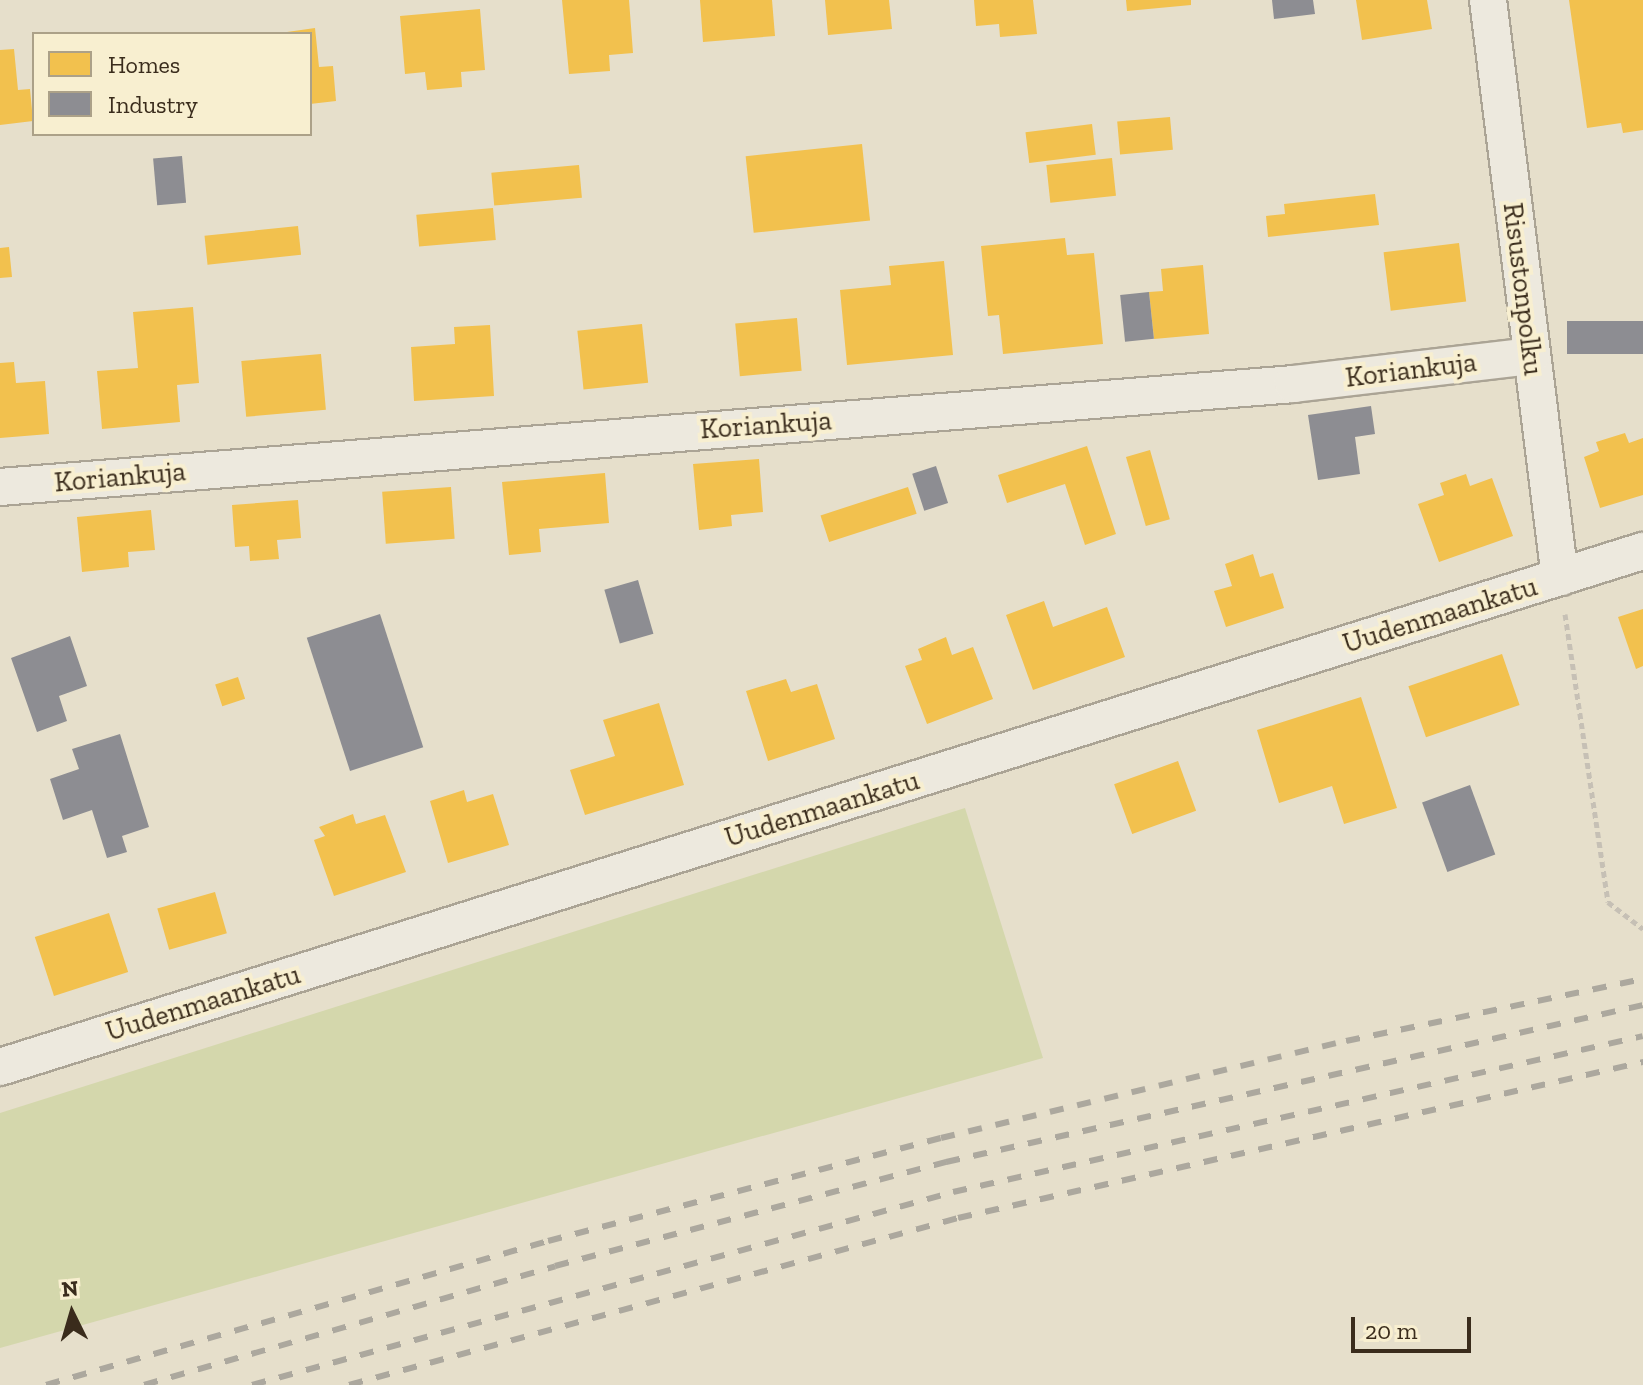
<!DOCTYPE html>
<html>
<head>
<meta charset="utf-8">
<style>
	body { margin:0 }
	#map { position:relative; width:1643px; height:1385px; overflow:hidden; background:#e6dfcb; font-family:"Zilla Slab",serif }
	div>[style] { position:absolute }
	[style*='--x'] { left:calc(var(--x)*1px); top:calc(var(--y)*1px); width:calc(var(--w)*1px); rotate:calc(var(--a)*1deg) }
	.green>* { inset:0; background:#d4d7ac }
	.homes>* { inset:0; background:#f2c14e; transform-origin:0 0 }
	.industry>* { inset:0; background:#8d8d92; transform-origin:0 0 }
	.path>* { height:5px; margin-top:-2.5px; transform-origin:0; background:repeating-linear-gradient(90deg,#c6c0b5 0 6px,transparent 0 10px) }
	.roads { filter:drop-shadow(2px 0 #aba495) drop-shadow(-2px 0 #aba495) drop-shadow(0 2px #aba495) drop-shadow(0 -2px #aba495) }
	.minor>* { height:36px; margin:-18px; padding:0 18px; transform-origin:18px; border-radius:18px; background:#ede9de }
	.rail>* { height:6px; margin-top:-3px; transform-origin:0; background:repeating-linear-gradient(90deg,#aca89e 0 14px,transparent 0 28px) }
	span { translate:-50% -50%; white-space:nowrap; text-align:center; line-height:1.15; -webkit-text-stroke:8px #f8efd0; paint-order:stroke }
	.street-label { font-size:28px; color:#3a2c1c }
	.legend { position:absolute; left:32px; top:32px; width:280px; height:104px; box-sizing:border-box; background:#f8efd0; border:2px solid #aca188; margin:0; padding:10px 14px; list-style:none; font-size:24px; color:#3a2c1c }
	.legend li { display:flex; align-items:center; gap:16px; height:40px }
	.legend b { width:40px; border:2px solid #aca188 }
	.north { position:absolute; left:32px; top:1273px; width:80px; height:80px; -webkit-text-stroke:6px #f8efd0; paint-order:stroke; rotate:355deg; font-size:22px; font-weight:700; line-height:32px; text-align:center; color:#3a2c1c }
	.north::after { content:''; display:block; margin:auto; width:28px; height:36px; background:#3a2c1c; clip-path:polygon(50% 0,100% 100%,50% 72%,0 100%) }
	.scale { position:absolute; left:1351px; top:1317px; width:120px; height:36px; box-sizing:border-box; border:4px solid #3a2c1c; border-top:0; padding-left:10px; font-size:24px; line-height:28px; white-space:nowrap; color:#3a2c1c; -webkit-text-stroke:6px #f8efd0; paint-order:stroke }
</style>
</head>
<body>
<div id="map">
	<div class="green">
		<div style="clip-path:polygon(965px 808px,1043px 1058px,0 1348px,0 1113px)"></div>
	</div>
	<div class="homes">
		<div style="clip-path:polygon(562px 0,629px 0,633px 53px,609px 55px,610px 71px,569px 74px)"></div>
		<div style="clip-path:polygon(700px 0,772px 0,775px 36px,703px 42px)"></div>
		<div style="clip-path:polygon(825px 0,889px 0,892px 29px,828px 35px)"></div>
		<div style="clip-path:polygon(974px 0,1033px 0,1037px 34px,1000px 37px,999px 24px,976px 26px)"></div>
		<div style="clip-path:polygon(1126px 0,1191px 0,1191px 5px,1127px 11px)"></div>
		<div style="clip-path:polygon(1356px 0,1427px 0,1432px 29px,1362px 40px)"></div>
		<div style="clip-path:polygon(1569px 0,1643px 0,1643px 130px,1623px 133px,1621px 123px,1587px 128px)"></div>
		<div style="clip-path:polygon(480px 9px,485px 70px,461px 72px,462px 87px,427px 90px,425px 72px,405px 74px,400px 16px)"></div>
		<div style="clip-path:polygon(315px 28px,319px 67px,333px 66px,336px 101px,310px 104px,310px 34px,273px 34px)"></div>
		<div style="clip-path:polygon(14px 49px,18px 90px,30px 89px,33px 121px,0 125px,0 50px)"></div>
		<div style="left:1170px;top:117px;width:33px;height:53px;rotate:85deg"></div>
		<div style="left:1092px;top:124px;width:31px;height:67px;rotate:83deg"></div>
		<div style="left:862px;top:144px;width:77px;height:117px;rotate:84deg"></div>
		<div style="left:1112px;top:158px;width:38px;height:66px;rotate:84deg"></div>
		<div style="left:579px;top:165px;width:33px;height:88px;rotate:85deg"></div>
		<div style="clip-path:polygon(1375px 194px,1379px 225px,1268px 237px,1266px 216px,1285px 214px,1284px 204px)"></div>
		<div style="left:493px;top:208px;width:32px;height:77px;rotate:85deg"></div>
		<div style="left:298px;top:226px;width:29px;height:94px;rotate:84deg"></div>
		<div style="clip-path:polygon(1065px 238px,1067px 255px,1094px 253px,1103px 344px,1003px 354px,999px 315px,988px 316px,981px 246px)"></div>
		<div style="left:1459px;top:243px;width:59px;height:76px;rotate:83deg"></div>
		<div style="clip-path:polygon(9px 247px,12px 277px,0 278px,0 248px)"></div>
		<div style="clip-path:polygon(944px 261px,953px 355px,847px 365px,840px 290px,891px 285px,889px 266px)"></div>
		<div style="clip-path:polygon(1203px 265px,1209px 334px,1154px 339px,1149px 292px,1163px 291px,1161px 269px)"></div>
		<div style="clip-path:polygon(193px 307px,199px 383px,177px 385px,180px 422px,102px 429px,97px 371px,138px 368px,133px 312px)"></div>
		<div style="left:797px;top:318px;width:53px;height:62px;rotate:85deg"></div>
		<div style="left:642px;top:324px;width:59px;height:65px;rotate:84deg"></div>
		<div style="clip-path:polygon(490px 325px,494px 396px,414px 401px,411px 347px,455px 344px,454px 327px)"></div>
		<div style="left:321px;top:354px;width:56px;height:80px;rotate:85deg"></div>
		<div style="clip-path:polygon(14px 362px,16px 383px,45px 381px,49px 434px,0 438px,0 363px)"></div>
		<div style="clip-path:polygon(1625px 433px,1629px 443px,1643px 438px,1643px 495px,1600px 508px,1584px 457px,1599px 451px,1596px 442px)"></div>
		<div style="clip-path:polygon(1087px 446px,1116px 534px,1085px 545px,1065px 484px,1007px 503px,998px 475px)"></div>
		<div style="left:1150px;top:450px;width:72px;height:25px;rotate:74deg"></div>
		<div style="clip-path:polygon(759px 459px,763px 512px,731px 515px,732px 526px,699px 530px,693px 464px)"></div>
		<div style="clip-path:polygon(605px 473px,609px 523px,539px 529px,541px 552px,509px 555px,502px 482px)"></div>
		<div style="clip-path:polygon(1466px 474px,1470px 486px,1492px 478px,1513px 536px,1439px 562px,1418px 504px,1444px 495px,1440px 483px)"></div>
		<div style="left:451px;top:487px;width:52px;height:69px;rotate:86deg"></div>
		<div style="left:908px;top:487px;width:28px;height:92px;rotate:72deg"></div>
		<div style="clip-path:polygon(298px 500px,301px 538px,277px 540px,279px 559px,250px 561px,249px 546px,235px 547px,232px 505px)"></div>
		<div style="clip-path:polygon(151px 510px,155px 550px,128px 552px,129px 567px,82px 572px,77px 517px)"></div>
		<div style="clip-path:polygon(1253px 554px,1260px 577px,1273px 573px,1284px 608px,1226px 627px,1214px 591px,1232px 586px,1225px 564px)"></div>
		<div style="clip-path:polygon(1044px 601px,1053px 627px,1107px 607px,1125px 657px,1033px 690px,1006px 615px)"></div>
		<div style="clip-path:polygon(1643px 609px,1643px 666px,1636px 669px,1618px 617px)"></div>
		<div style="clip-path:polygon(946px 637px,952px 655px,973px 647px,993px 699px,927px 724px,905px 666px,922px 660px,918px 649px)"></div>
		<div style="left:1502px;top:654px;width:54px;height:99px;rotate:71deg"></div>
		<div style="left:238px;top:677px;width:23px;height:24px;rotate:72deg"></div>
		<div style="clip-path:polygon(786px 679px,791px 692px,817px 684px,835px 739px,768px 761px,746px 691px)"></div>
		<div style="clip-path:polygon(1361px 697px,1397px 808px,1344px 824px,1332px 786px,1279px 803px,1257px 730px)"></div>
		<div style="clip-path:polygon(659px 703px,684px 785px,585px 815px,570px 770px,615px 756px,603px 720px)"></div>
		<div style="left:1178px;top:761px;width:53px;height:68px;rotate:70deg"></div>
		<div style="clip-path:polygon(464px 790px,467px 802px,493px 794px,509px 845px,448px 863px,430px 801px)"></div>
		<div style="clip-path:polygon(353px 814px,356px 824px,385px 815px,406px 872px,334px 896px,314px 840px,325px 836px,319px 827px)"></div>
		<div style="left:215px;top:892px;width:43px;height:60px;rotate:74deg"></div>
		<div style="left:109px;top:913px;width:62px;height:78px;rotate:72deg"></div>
	</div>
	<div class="industry">
		<div style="clip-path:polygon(1272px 0,1313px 0,1315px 14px,1274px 19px)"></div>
		<div style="left:182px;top:156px;width:47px;height:29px;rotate:85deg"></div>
		<div style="left:1149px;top:292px;width:47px;height:29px;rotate:84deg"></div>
		<div style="left:1643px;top:321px;width:33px;height:76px;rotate:90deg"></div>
		<div style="clip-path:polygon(1371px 406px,1375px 434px,1355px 437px,1360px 474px,1318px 480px,1308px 415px)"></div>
		<div style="left:936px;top:466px;width:39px;height:25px;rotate:72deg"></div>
		<div style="left:638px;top:580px;width:56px;height:35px;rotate:74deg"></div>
		<div style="left:380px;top:614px;width:140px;height:77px;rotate:72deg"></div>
		<div style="clip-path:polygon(70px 636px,87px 686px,59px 696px,67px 721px,37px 732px,11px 658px)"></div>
		<div style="clip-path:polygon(120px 734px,149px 827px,122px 836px,127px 852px,107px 858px,92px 810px,63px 820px,50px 779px,79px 769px,72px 749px)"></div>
		<div style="left:1470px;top:785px;width:74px;height:51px;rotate:70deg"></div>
	</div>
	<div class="path">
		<div style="--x:1565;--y:614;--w:291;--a:81.5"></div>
		<div style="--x:1608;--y:902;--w:44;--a:37.6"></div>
	</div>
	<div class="roads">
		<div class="minor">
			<div style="--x:1488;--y:0;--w:582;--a:82.9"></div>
			<div style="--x:0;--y:487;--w:1297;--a:-4.55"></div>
			<div style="--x:1293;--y:384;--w:240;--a:-6.7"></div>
			<div style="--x:0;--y:1067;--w:1722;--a:-17.44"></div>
		</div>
	</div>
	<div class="rail">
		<div style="--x:46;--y:1385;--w:522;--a:-16.01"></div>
		<div style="--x:548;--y:1241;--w:406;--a:-14.7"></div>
		<div style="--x:941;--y:1138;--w:416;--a:-13.5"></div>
		<div style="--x:1346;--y:1041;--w:303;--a:-11.8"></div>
		<div style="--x:144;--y:1385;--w:428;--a:-16.1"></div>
		<div style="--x:555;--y:1266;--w:405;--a:-14.9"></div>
		<div style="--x:946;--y:1162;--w:714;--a:-12.69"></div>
		<div style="--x:252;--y:1385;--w:727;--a:-15.39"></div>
		<div style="--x:953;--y:1192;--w:707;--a:-12.74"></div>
		<div style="--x:349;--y:1385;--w:631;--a:-15.33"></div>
		<div style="--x:958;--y:1218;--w:703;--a:-12.83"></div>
	</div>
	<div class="street-label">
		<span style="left:1523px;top:289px;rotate:83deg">Risustonpolku</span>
		<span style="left:1411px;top:370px;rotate:-7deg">Koriankuja</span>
		<span style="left:766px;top:425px;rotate:-4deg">Koriankuja</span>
		<span style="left:120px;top:477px;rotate:-5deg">Koriankuja</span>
		<span style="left:1440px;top:615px;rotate:-17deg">Uudenmaankatu</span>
		<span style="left:822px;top:809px;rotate:-17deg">Uudenmaankatu</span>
		<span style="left:203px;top:1003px;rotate:-17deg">Uudenmaankatu</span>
	</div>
	<ul class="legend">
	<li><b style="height:22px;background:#f2c14e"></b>Homes</li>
	<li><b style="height:22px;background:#8d8d92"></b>Industry</li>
	</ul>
	<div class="north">N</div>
	<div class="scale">20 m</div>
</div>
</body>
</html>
